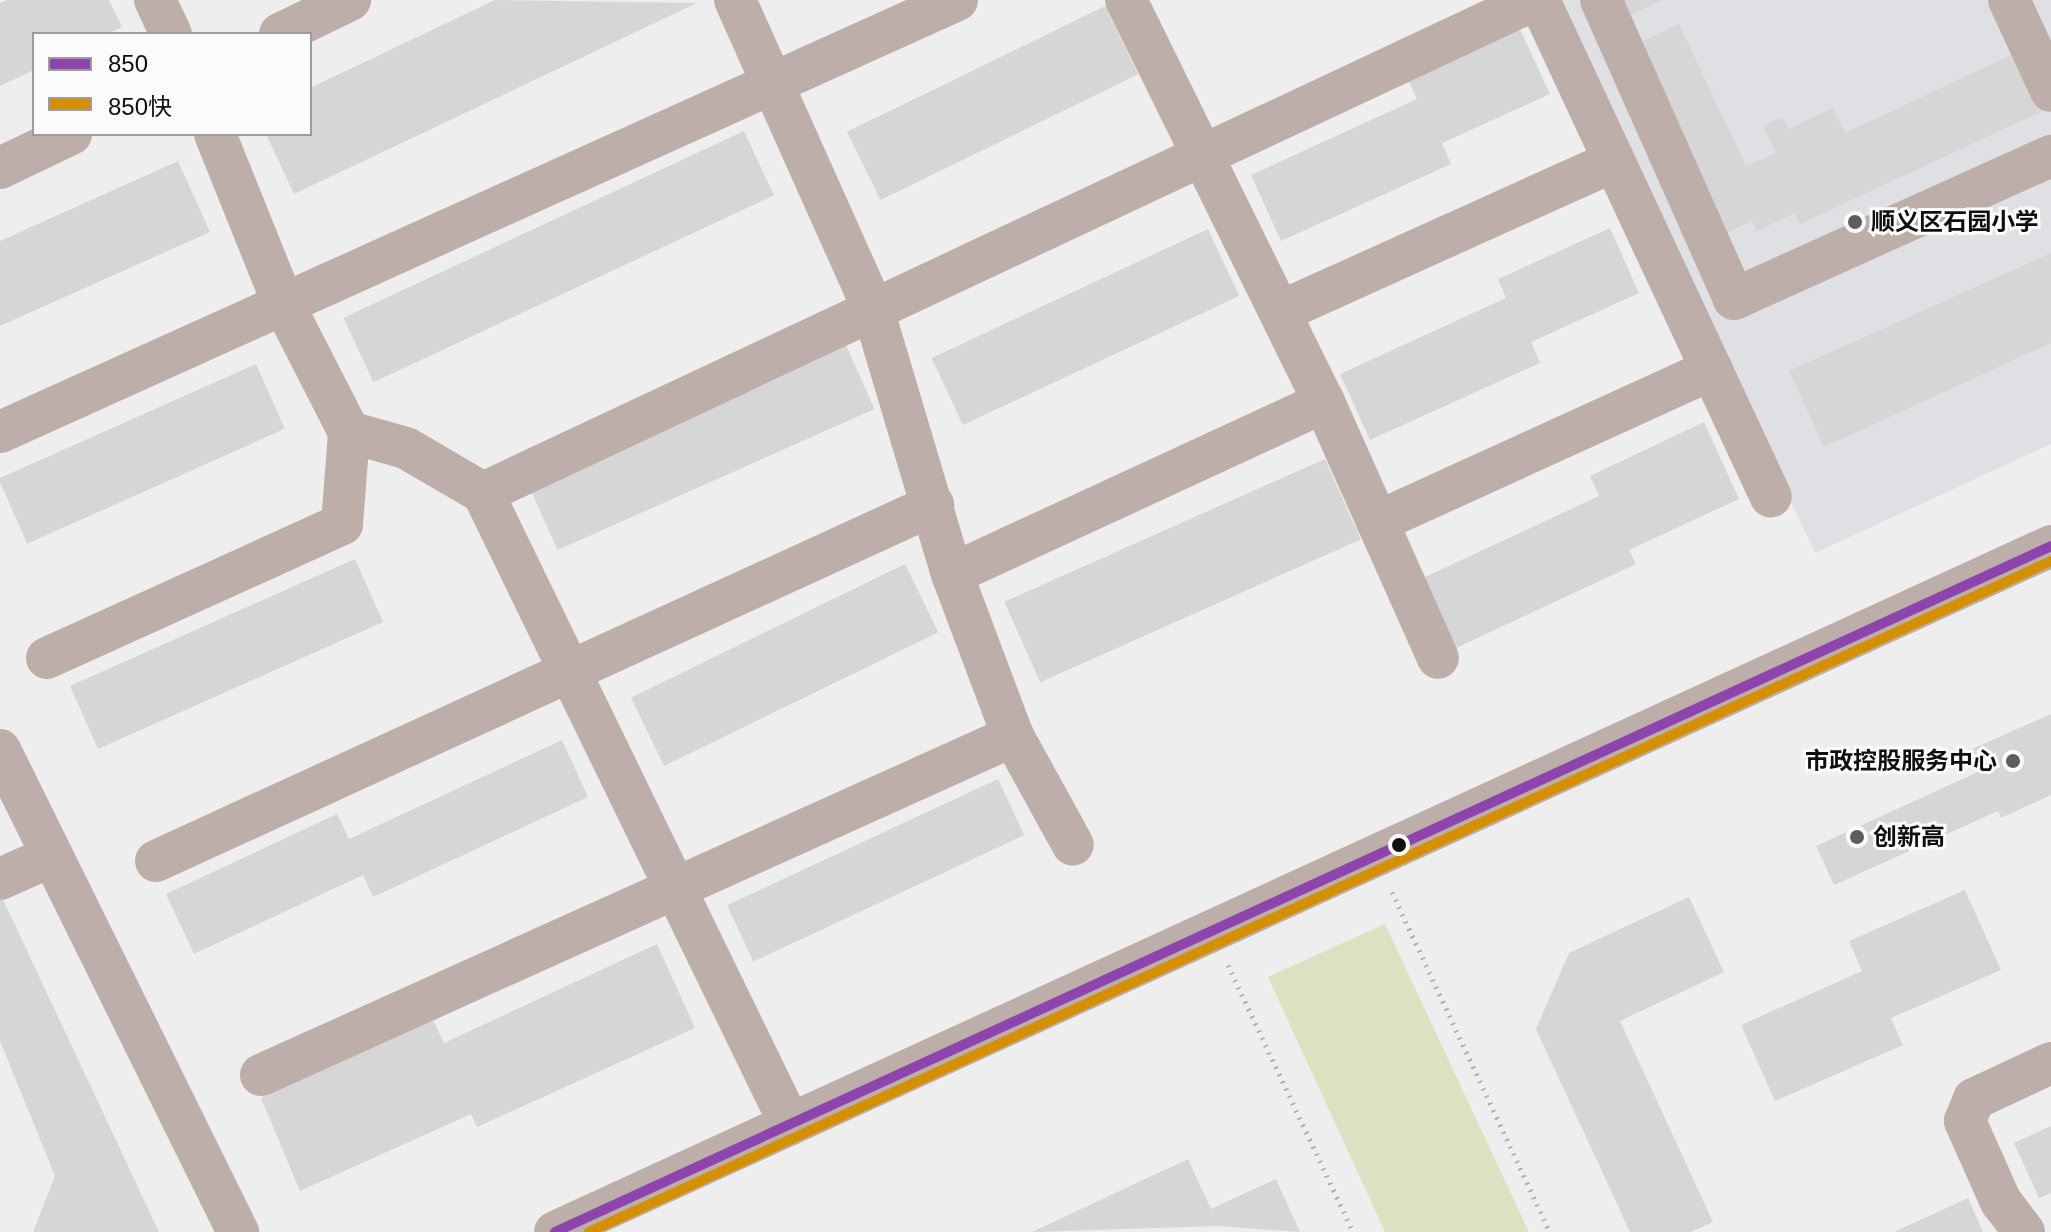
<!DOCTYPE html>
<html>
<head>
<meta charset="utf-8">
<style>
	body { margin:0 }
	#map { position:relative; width:2051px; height:1232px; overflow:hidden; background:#eee; font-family:Arial,"Noto Sans SC",sans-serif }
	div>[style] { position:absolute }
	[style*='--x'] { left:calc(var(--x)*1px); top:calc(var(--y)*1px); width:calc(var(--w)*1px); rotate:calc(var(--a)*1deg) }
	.built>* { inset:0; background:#dfe0e4 }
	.green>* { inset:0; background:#dce2c1 }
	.building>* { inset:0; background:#d6d6d7; transform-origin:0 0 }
	.path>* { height:5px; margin-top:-2.5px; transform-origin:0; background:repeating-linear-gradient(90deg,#bab2b0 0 2px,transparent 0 8px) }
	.minor>* { height:42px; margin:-21px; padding:0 21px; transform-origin:21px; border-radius:21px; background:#bdaea9 }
	.bus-1>* { height:10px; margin:-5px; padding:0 5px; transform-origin:5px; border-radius:5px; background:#8e44ad }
	.bus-2>* { height:10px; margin:-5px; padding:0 5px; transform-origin:5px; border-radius:5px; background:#d48f02 }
	.dots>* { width:22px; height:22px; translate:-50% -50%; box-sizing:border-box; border:4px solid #fbfbfc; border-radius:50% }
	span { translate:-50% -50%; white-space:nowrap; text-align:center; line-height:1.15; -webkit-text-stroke:6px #fbfbfc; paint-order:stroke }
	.poi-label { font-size:24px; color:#0f0f0f; font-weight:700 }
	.left { translate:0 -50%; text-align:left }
	.right { translate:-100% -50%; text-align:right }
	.legend { position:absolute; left:32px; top:32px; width:280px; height:104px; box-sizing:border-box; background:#fbfbfc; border:2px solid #9d9d9d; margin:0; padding:10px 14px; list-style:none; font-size:24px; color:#0f0f0f }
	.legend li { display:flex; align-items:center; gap:16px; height:40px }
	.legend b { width:40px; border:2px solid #9d9d9d }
</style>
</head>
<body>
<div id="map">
	<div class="built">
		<div style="clip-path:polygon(1555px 0,2051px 0,2051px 444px,1815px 553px)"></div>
	</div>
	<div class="green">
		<div style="clip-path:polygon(1385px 924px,1529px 1232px,1385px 1232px,1268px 977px)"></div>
	</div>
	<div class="building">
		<div style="clip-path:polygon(7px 0,109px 0,122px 27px,108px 34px,34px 34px,34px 70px,0 86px,0 3px)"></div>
		<div style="clip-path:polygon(495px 0,697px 3px,294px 194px,266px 134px,310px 134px,310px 88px)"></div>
		<div style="clip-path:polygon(1613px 0,1663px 0,1622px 19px)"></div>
		<div style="left:1105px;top:6px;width:76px;height:287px;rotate:64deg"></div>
		<div style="clip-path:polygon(1679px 24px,1746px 166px,1776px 153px,1763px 126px,1782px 117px,1788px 129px,1833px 108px,1845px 133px,2020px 51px,2047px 109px,1800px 224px,1795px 213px,1757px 231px,1752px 221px,1720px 236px,1631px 47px)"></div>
		<div style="clip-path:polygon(1520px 29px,1550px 94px,1442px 143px,1451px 164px,1281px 241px,1251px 175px,1417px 99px,1408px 80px)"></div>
		<div style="left:744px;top:131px;width:71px;height:442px;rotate:65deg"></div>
		<div style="clip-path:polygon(178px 161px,210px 232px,0 326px,0 241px)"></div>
		<div style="clip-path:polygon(1610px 228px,1639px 293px,1531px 342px,1540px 363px,1370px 440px,1340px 374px,1506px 298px,1498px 279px)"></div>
		<div style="left:1208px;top:229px;width:74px;height:305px;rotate:65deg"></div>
		<div style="clip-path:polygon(2051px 253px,2051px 343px,1824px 447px,1789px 371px)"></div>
		<div style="left:846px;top:345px;width:70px;height:347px;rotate:66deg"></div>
		<div style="left:256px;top:364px;width:71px;height:282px;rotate:66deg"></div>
		<div style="clip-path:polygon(1704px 422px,1739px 499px,1629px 550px,1636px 564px,1456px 648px,1423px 578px,1599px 496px,1590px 476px)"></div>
		<div style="left:1325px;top:459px;width:88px;height:351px;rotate:66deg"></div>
		<div style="left:355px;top:559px;width:69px;height:312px;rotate:66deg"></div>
		<div style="left:905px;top:564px;width:76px;height:305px;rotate:64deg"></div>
		<div style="clip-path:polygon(2051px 714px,2051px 795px,2001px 818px,1998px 811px,1834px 885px,1816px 846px,1980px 771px,1970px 750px)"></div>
		<div style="clip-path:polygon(562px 740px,588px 797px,373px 897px,363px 875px,194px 954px,166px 894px,337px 814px,349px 839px)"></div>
		<div style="left:998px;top:779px;width:62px;height:299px;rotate:65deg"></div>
		<div style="clip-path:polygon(1965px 890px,2001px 970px,1891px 1018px,1903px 1045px,1775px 1101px,1741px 1025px,1862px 971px,1849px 941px)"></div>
		<div style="clip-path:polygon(0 893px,159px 1232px,33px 1232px,55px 1176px,0 1041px)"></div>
		<div style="clip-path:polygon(1689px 897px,1724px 972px,1620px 1021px,1713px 1222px,1691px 1232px,1630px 1232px,1536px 1029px,1569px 953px)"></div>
		<div style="clip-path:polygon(657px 944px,695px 1028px,477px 1127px,471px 1114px,300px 1191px,261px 1098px,432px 1018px,444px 1043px)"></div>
		<div style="clip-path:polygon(2051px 1126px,2051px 1193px,2039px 1198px,2014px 1143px)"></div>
		<div style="clip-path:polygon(1188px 1159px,1211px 1209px,1276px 1179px,1300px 1232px,1218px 1226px,1032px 1232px)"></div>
		<div style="clip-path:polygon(1968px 1198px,1983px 1232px,1894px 1232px)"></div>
	</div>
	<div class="path">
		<div style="--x:1392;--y:892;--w:375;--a:65.1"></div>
		<div style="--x:1228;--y:965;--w:295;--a:64.9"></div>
	</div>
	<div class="minor">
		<div style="--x:155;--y:0;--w:38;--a:65"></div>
		<div style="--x:735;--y:0;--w:335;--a:65.9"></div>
		<div style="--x:872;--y:306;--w:280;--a:73.4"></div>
		<div style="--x:952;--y:574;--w:173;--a:69.4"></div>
		<div style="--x:1126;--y:0;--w:448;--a:63.8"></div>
		<div style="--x:1539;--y:0;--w:548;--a:64.98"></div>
		<div style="--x:1601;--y:0;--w:327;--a:66"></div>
		<div style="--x:1734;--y:299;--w:348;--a:-24.3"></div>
		<div style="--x:2009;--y:0;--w:100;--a:65.2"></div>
		<div style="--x:280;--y:34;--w:78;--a:-25.9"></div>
		<div style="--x:215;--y:134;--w:182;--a:68.1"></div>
		<div style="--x:283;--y:303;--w:145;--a:62.9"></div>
		<div style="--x:349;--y:432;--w:59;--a:15.7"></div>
		<div style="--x:406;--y:448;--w:89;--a:30.3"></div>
		<div style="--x:483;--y:493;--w:702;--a:64.06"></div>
		<div style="--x:0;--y:168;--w:79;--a:-25.6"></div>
		<div style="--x:1284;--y:310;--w:362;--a:-24.3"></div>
		<div style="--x:0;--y:432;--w:1050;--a:-24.29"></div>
		<div style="--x:483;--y:493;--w:1161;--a:-25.13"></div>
		<div style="--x:1377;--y:522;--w:368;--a:-24.5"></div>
		<div style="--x:952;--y:574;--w:410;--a:-24.8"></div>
		<div style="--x:1324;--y:402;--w:280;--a:66"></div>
		<div style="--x:47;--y:658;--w:324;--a:-24.4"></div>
		<div style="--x:342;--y:524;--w:92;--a:-85.6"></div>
		<div style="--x:0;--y:750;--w:538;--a:63.72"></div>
		<div style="--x:156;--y:861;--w:855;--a:-24.62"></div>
		<div style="--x:0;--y:879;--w:57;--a:-23.9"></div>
		<div style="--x:261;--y:1075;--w:825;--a:-24.27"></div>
		<div style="--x:1013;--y:736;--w:124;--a:61.2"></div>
		<div style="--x:555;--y:1232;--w:1646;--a:-24.63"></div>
		<div style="--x:2024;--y:1232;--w:38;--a:-127"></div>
		<div style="--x:2001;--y:1202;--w:89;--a:-114"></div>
		<div style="--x:1965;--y:1121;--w:24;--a:-68"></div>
		<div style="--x:1974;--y:1099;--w:85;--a:-25.1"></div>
	</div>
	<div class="bus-1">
		<div style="--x:555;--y:1232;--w:1646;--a:-24.63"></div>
	</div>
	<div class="bus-2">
		<div style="--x:589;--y:1232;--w:1609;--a:-24.65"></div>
	</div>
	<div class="dots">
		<div style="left:1855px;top:222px;background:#5d5d5d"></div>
		<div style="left:2013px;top:761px;background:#5d5d5d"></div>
		<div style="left:1857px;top:837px;background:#5d5d5d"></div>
		<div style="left:1399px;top:845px;background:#0f0f0f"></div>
	</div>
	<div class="poi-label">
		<span class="left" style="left:1871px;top:222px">顺义区石园小学</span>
		<span class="right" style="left:1997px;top:761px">市政控股服务中心</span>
		<span class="left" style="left:1873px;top:837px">创新高</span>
	</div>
	<ul class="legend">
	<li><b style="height:10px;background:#8e44ad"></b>850</li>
	<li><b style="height:10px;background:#d48f02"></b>850快</li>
	</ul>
</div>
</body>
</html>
